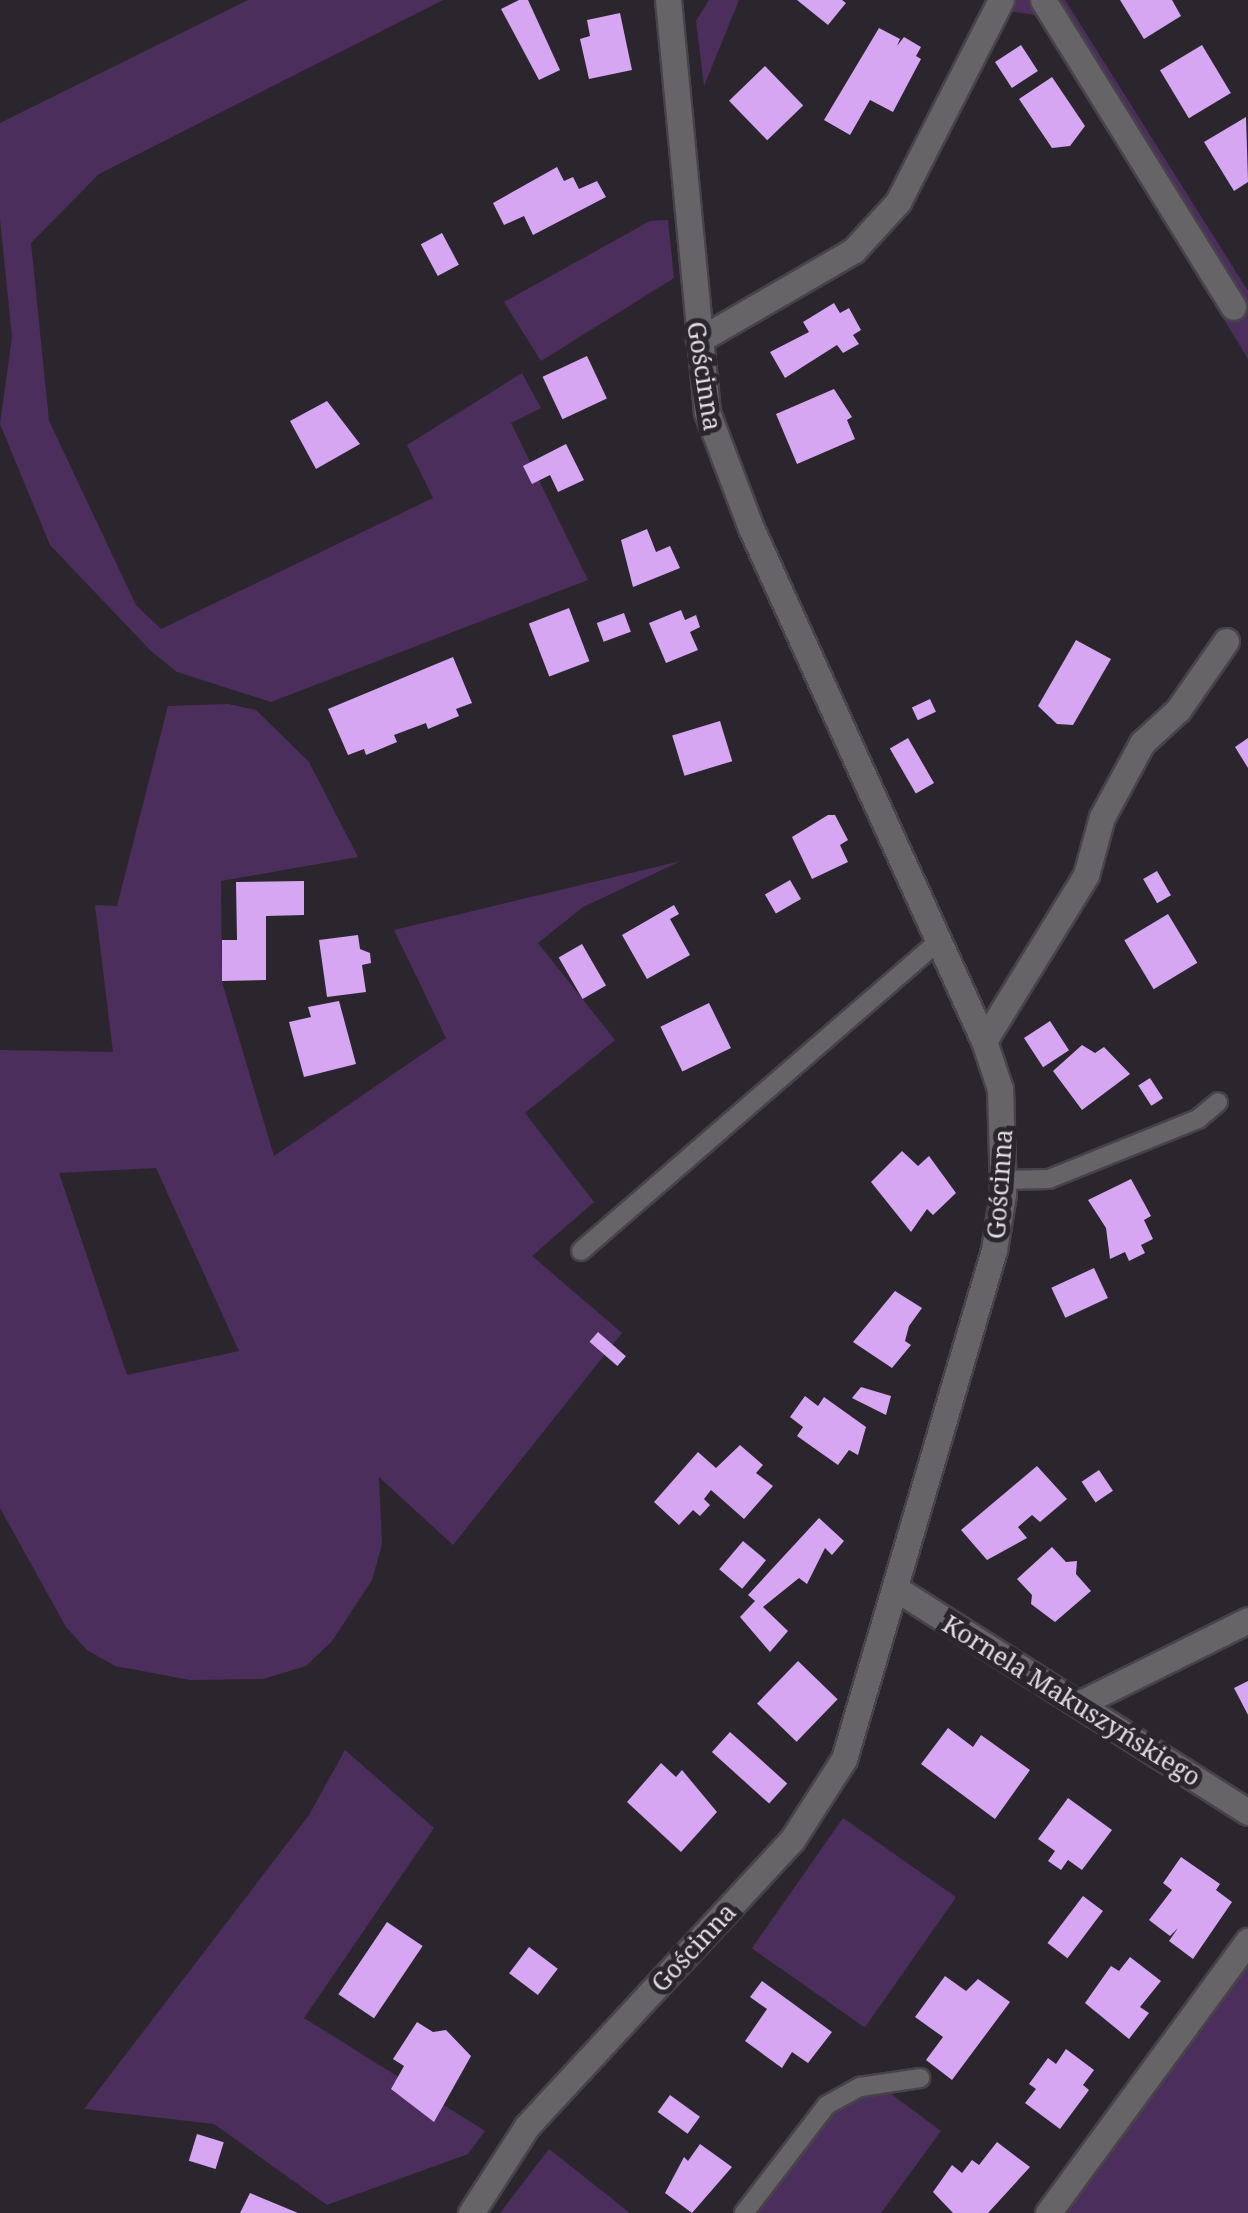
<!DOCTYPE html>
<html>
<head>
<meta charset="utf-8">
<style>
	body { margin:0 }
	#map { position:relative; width:1248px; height:2213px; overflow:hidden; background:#2b262e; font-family:"Noto Serif",serif }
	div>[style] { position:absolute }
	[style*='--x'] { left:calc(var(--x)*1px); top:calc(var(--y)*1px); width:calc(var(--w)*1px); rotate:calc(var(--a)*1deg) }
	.green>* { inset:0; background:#4b2e5b; transform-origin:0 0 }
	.building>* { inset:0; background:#d6a6f2; transform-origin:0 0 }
	.roads { filter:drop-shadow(2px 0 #48434b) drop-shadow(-2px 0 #48434b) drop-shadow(0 2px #48434b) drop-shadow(0 -2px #48434b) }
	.service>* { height:18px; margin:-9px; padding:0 9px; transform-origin:9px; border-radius:9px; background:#676468 }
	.minor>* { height:25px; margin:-12.5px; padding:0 12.5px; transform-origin:12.5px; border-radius:12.5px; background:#676468 }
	span { translate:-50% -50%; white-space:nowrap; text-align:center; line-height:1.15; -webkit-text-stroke:10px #2b262e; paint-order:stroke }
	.street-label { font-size:25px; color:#e1dee3 }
</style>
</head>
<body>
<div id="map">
	<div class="green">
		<div style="clip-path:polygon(248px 0,443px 0,99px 174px,31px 243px,49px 421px,136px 605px,161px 629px,433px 498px,407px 445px,522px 373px,541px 408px,511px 423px,588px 580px,271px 702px,177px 672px,151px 651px,50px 545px,0 424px,12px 337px,0 219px,0 123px)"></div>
		<div style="clip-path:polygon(709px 0,739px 0,704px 86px,696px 21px)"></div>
		<div style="clip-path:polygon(1008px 0,1065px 0,1248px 291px,1248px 359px,1040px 16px,1003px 10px)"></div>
		<div style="clip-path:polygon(668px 220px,674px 278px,541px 361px,504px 302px,650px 221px)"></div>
		<div style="clip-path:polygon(evenodd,228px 704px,256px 710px,309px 762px,358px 857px,221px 881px,222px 982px,274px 1156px,446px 1038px,394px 930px,681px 861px,583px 907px,538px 943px,615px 1040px,525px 1113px,594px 1202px,532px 1256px,622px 1333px,453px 1545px,379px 1477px,382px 1544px,372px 1580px,332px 1641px,306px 1666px,263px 1679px,190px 1680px,115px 1666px,87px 1650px,66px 1627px,0 1508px,0 1050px,113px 1052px,95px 905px,117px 906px,168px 706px,228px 704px,156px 1168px,239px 1351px,127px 1375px,59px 1173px,156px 1168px)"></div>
		<div style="clip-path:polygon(345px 1750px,434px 1828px,304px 2018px,485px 2131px,468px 2154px,327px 2205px,214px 2124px,84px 2109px,309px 1815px)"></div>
		<div style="left:843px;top:1818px;width:138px;height:159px;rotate:35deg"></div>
		<div style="clip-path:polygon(1248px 1966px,1248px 2213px,1064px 2213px)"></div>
		<div style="clip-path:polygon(890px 2093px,941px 2131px,881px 2213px,756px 2213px,829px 2116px,856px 2096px)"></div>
		<div style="clip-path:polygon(549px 2149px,630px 2213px,500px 2213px)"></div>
	</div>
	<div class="building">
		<div style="clip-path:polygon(519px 0,528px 0,560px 70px,539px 80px,501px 9px)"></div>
		<div style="clip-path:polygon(797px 0,842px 0,846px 3px,828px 25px)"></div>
		<div style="clip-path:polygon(1120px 0,1172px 0,1181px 16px,1144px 39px)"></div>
		<div style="clip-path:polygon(620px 13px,632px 70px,589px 79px,580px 39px,590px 36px,587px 20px)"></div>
		<div style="clip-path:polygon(879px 28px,900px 39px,897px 46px,904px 37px,921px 47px,916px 56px,921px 59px,893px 112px,870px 100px,850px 135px,824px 120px)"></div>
		<div style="left:1021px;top:45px;width:31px;height:31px;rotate:57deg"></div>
		<div style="left:1202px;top:45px;width:56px;height:49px;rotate:59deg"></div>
		<div style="left:765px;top:66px;width:55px;height:50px;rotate:46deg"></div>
		<div style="clip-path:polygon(1052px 77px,1085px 126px,1070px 146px,1052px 148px,1019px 99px)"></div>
		<div style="clip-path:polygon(1246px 117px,1248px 182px,1234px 191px,1204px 142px)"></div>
		<div style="clip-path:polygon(557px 167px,564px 181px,573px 177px,579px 189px,597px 181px,606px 197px,533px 235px,524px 216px,504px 225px,493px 203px)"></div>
		<div style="left:442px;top:233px;width:36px;height:24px;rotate:62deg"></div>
		<div style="clip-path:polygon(834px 303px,840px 313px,849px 308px,861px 330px,853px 335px,859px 344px,843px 353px,837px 345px,785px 378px,770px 352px,809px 332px,803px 322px)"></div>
		<div style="left:587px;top:356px;width:47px;height:49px;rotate:65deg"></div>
		<div style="clip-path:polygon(834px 389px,852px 417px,847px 420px,855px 439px,797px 464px,776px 414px)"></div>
		<div style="clip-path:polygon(327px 401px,360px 444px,316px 469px,290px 421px)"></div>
		<div style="clip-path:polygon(566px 444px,584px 480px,558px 492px,550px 475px,532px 484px,523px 466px)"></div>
		<div style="clip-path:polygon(647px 529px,656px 552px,670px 546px,680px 568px,633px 587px,621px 540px)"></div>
		<div style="left:569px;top:608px;width:57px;height:43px;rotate:69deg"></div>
		<div style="clip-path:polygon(681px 610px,685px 620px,696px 615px,700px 627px,690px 632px,698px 650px,666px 663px,649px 623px)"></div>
		<div style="left:624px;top:613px;width:20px;height:29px;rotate:70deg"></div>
		<div style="clip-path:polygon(1076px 640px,1111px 659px,1073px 725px,1057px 724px,1038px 706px)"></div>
		<div style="clip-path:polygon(453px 657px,472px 703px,456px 709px,459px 716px,428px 729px,426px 723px,394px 735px,397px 742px,366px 755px,364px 749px,348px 755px,328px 709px)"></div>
		<div style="left:930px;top:699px;width:14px;height:20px;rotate:65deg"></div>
		<div style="left:720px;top:721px;width:42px;height:50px;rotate:73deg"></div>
		<div style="left:908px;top:738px;width:52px;height:21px;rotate:60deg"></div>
		<div style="clip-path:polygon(1248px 738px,1248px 768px,1235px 747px)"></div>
		<div style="clip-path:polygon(828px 815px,835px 815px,848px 840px,840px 845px,848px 862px,812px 879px,792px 837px)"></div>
		<div style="left:1157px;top:871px;width:28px;height:16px;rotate:60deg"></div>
		<div style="left:790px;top:880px;width:22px;height:29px;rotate:60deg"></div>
		<div style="clip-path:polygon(304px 881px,304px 915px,266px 916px,266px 980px,222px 981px,222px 940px,237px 940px,236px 882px)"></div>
		<div style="clip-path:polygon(674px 905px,679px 914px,670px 919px,690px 955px,647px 979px,622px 935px)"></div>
		<div style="left:1168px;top:914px;width:57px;height:51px;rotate:59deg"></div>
		<div style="clip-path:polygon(358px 935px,360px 949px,370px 953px,371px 963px,362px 965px,366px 992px,327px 997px,319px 940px)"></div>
		<div style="left:582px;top:944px;width:48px;height:27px;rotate:60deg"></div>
		<div style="clip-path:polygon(339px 1001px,356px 1064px,304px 1077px,289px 1022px,311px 1017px,308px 1007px)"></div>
		<div style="left:709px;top:1003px;width:50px;height:54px;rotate:64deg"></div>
		<div style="left:1050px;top:1021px;width:35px;height:31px;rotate:57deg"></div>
		<div style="clip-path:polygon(1082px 1045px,1095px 1053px,1104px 1047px,1130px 1074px,1082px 1110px,1053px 1071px)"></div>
		<div style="left:1150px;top:1078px;width:24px;height:14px;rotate:57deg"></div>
		<div style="clip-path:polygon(902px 1151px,918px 1166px,929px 1156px,956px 1193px,933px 1215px,927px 1209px,911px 1232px,871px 1182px)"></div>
		<div style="clip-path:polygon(1131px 1179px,1151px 1216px,1144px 1220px,1153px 1239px,1141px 1245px,1145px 1253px,1129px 1261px,1125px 1252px,1110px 1259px,1106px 1228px,1088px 1200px)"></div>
		<div style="left:1094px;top:1268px;width:33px;height:47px;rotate:65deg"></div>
		<div style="clip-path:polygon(895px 1291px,922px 1308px,909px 1326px,905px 1341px,911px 1345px,892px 1368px,853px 1342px)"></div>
		<div style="left:598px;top:1332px;width:37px;height:13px;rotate:41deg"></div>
		<div style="clip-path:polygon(861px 1387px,891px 1396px,886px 1415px,852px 1398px)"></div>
		<div style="clip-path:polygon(805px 1396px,818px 1406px,824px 1397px,866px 1427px,858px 1455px,849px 1450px,838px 1465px,797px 1436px,803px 1427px,790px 1417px)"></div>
		<div style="clip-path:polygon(740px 1445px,763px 1465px,756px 1473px,773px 1486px,744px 1519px,711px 1490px,704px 1499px,710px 1505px,700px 1516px,693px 1510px,679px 1525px,654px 1502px,698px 1452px,716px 1468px)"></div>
		<div style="clip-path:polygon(1037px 1466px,1067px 1499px,1040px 1522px,1032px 1515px,1018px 1527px,1027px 1538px,987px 1560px,961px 1530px)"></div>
		<div style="left:1099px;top:1470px;width:25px;height:21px;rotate:56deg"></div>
		<div style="clip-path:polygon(819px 1518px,844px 1541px,832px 1555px,825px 1548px,807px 1584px,799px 1578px,763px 1607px,788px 1631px,770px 1652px,740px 1617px,755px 1601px,748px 1595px)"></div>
		<div style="left:743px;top:1541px;width:30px;height:37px;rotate:40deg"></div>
		<div style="clip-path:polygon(1052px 1547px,1066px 1562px,1077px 1561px,1076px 1574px,1091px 1591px,1055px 1622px,1031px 1604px,1032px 1595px,1017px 1579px)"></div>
		<div style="left:798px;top:1661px;width:55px;height:59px;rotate:44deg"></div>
		<div style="clip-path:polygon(1248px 1681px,1248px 1715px,1234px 1688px)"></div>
		<div style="clip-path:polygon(948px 1728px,973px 1747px,981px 1735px,1030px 1770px,995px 1819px,921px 1764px)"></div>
		<div style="left:730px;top:1732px;width:77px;height:27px;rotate:42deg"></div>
		<div style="clip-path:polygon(661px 1763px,676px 1777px,682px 1770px,717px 1812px,681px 1852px,627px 1802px)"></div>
		<div style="clip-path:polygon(1068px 1798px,1112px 1830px,1082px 1870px,1068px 1860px,1061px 1870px,1048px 1861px,1055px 1851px,1038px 1839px)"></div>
		<div style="clip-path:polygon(1181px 1857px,1220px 1884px,1216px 1890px,1232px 1902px,1193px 1959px,1169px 1941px,1178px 1928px,1170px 1936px,1149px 1920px,1172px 1890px,1163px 1883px)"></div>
		<div style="left:1083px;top:1896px;width:25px;height:59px;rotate:37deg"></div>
		<div style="left:387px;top:1922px;width:43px;height:87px;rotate:34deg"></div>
		<div style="left:529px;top:1947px;width:36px;height:33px;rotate:37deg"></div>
		<div style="clip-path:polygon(1130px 1957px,1161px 1981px,1140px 2007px,1149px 2013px,1129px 2039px,1085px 2003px,1111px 1966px,1119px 1971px)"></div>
		<div style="clip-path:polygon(945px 1976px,966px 1991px,978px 1979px,1010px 2002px,952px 2080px,926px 2060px,943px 2037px,915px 2017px)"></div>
		<div style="clip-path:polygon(762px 1981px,832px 2032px,808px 2063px,792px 2052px,782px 2068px,745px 2041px,767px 2009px,750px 1997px)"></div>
		<div style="clip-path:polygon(417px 2022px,433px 2032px,446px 2030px,471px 2056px,434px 2122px,391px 2089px,404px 2066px,393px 2059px)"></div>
		<div style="clip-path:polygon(1066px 2049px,1094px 2070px,1083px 2085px,1089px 2090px,1060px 2129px,1025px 2103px,1036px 2089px,1029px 2084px,1048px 2058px,1056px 2064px)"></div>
		<div style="left:670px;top:2095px;width:37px;height:21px;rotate:36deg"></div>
		<div style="left:197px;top:2134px;width:28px;height:28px;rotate:17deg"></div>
		<div style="clip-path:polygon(997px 2142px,1030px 2167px,988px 2213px,953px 2213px,933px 2192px,952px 2165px,962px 2173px,972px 2160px,979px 2165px)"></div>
		<div style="clip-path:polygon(700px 2144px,732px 2167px,692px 2213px,665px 2193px,684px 2157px,688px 2161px)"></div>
		<div style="clip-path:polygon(250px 2193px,298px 2213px,240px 2213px)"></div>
	</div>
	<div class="roads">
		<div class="service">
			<div style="--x:1004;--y:1180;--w:45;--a:-1.3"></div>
			<div style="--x:1049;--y:1179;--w:161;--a:-21.9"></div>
			<div style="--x:1198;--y:1119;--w:26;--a:-40"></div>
			<div style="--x:581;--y:1251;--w:474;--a:-40.9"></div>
			<div style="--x:744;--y:2213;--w:136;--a:-52.5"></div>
			<div style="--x:827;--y:2105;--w:38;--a:-29"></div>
			<div style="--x:860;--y:2087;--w:61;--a:-8.5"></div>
		</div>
		<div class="minor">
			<div style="--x:1043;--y:0;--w:361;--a:58.2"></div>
			<div style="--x:699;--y:340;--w:179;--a:-30.1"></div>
			<div style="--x:854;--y:250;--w:65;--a:-47.5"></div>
			<div style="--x:898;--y:202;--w:227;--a:-63"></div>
			<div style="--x:984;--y:1041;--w:195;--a:-58.4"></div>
			<div style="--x:1086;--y:875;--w:60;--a:-74.6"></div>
			<div style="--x:1102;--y:817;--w:84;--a:-61.6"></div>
			<div style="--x:1142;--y:743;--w:49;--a:-42.5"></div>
			<div style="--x:1178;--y:710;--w:84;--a:-55.2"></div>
			<div style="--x:895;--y:1588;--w:418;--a:32.4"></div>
			<div style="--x:1079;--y:1704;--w:189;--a:-26.4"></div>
			<div style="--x:471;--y:2213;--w:103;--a:-57.2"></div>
			<div style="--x:527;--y:2126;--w:390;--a:-47.2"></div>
			<div style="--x:792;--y:1840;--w:96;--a:-57.3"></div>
			<div style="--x:844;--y:1759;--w:531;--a:-73.58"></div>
			<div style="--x:994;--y:1250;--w:57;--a:-80.9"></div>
			<div style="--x:1003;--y:1194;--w:105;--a:-91.6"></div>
			<div style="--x:1000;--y:1089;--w:51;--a:-108.4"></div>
			<div style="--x:984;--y:1041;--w:563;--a:-114.43"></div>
			<div style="--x:751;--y:528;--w:124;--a:-110.8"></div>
			<div style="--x:707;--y:412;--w:414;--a:-95.4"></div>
			<div style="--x:1048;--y:2213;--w:338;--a:-53.7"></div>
		</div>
	</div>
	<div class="street-label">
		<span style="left:705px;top:376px;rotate:81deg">Gościnna</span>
		<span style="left:999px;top:1184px;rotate:-86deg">Gościnna</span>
		<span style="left:1072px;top:1700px;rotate:32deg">Kornela Makuszyńskiego</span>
		<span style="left:693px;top:1947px;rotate:-47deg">Gościnna</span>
	</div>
</div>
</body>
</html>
